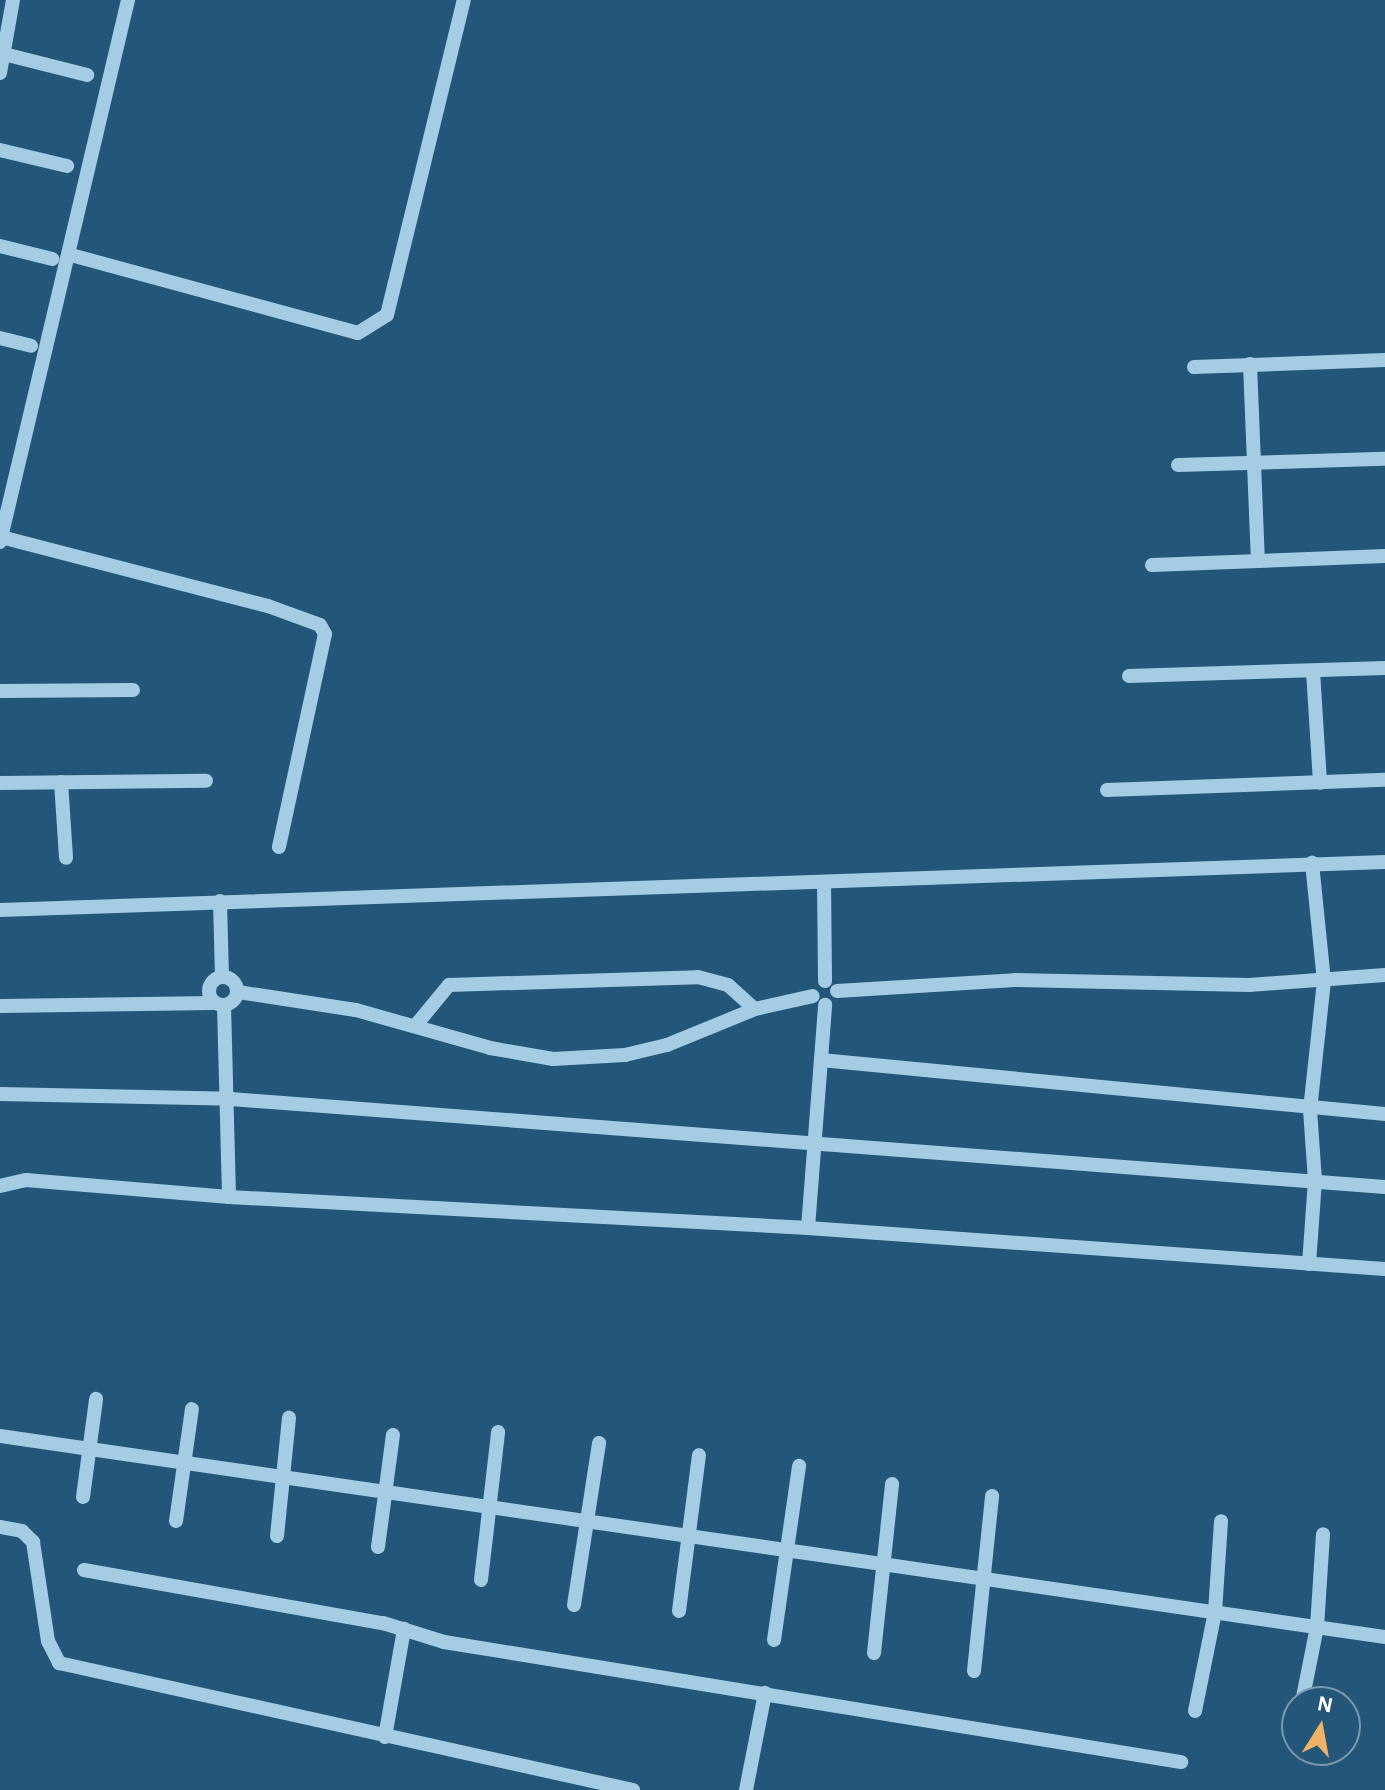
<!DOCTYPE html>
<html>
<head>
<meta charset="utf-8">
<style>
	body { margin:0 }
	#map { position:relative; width:1385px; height:1790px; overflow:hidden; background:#235679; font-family:"Alegreya Sans",sans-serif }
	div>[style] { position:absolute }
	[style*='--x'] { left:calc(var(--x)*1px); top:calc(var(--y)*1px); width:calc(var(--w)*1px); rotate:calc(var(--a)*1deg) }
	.minor>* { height:14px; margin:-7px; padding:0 7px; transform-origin:7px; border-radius:7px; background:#a4cce4 }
	.minor>.ring { margin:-7px; padding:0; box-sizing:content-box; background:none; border:14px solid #a4cce4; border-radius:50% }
	span { translate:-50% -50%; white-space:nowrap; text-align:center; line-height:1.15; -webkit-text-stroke:6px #235679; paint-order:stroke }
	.north { position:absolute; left:1281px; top:1686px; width:80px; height:80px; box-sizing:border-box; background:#235679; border:2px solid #7b9aaf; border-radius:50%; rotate:11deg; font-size:22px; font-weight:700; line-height:32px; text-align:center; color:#fff }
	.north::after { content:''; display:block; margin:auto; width:28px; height:36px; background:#f0b267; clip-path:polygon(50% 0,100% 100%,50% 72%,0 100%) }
</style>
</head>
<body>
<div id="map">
	<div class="minor">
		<div style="--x:0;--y:53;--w:90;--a:14.2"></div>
		<div style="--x:0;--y:73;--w:74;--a:-79.9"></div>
		<div style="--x:0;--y:150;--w:69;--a:13.4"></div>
		<div style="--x:0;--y:246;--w:54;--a:14"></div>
		<div style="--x:71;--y:255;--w:297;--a:15.2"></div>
		<div style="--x:358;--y:333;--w:34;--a:-32"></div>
		<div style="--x:387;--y:315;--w:324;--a:-76.3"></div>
		<div style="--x:0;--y:338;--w:32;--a:14"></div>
		<div style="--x:1250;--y:364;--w:196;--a:87.7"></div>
		<div style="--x:1194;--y:367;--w:191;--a:-2.1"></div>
		<div style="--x:1178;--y:465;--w:207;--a:-1.7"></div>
		<div style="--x:1;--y:537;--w:276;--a:14.5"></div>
		<div style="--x:268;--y:606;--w:55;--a:20.1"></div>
		<div style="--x:320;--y:625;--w:10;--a:61"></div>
		<div style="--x:325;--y:634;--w:218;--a:102.2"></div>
		<div style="--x:0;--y:542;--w:557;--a:-76.71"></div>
		<div style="--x:1152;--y:565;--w:233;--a:-2.2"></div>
		<div style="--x:1313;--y:671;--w:112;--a:86.4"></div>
		<div style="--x:1129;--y:676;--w:256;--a:-1.8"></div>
		<div style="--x:0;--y:691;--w:133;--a:-0.4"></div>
		<div style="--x:61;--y:782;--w:76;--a:86.2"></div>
		<div style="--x:0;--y:783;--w:206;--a:-0.6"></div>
		<div style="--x:1107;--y:790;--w:278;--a:-2.1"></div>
		<div style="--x:824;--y:882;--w:99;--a:89.4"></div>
		<div style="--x:220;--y:901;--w:75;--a:88.5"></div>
		<div style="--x:0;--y:910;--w:1386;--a:-1.98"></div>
		<div class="ring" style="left:209px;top:977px;width:14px;height:14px"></div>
		<div style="--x:837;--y:991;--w:178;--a:-3.5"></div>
		<div style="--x:1015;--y:980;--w:234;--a:1.2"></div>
		<div style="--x:1249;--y:985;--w:136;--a:-4.2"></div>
		<div style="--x:238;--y:992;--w:119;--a:8.7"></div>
		<div style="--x:356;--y:1010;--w:139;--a:15.8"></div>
		<div style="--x:490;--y:1048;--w:64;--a:9.9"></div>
		<div style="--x:553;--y:1059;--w:72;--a:-3.2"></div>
		<div style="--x:625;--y:1055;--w:43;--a:-13.4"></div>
		<div style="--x:667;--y:1045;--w:95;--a:-22.2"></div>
		<div style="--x:755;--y:1009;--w:59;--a:-12.6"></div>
		<div style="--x:224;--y:1005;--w:192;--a:88.5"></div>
		<div style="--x:229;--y:1197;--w:580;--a:3.06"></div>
		<div style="--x:808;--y:1228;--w:578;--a:4.06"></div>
		<div style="--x:0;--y:1006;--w:213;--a:-0.8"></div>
		<div style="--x:416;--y:1025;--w:52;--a:-50.5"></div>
		<div style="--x:449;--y:985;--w:249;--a:-1.8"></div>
		<div style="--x:698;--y:977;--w:31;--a:15"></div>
		<div style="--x:728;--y:985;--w:36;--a:42"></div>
		<div style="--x:821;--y:1060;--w:567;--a:5.47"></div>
		<div style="--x:0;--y:1094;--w:231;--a:1.2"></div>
		<div style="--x:231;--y:1099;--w:1157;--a:4.36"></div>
		<div style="--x:0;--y:1186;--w:27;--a:-13"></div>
		<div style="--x:26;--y:1180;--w:204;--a:4.8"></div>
		<div style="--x:808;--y:1228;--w:224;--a:-85.6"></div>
		<div style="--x:1309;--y:1264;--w:83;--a:-85.9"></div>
		<div style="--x:1315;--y:1181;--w:71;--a:-94"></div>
		<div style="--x:1310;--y:1110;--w:130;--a:-83.8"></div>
		<div style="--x:1324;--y:981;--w:119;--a:-95.8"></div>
		<div style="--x:0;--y:1436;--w:1400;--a:8.26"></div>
		<div style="--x:83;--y:1497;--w:99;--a:-82.4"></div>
		<div style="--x:176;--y:1521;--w:113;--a:-81.9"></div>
		<div style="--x:0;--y:1527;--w:22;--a:10"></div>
		<div style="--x:22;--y:1531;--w:16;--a:45"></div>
		<div style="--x:33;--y:1542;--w:100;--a:81.4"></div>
		<div style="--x:48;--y:1641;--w:25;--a:63"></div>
		<div style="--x:59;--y:1663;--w:588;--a:12.48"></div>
		<div style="--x:277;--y:1536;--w:119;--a:-84.2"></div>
		<div style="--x:378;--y:1547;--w:113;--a:-82.4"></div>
		<div style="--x:84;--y:1570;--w:304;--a:10.1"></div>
		<div style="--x:383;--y:1623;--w:64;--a:17.3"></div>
		<div style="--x:444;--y:1642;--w:747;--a:9.25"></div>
		<div style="--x:481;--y:1580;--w:149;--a:-83.4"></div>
		<div style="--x:574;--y:1605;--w:164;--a:-81.2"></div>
		<div style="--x:679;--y:1611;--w:157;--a:-82.7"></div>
		<div style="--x:774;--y:1640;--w:176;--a:-81.8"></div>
		<div style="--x:874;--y:1653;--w:170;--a:-83.9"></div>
		<div style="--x:974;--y:1671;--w:176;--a:-84.1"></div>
		<div style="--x:1302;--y:1702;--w:76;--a:-78.7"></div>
		<div style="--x:1317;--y:1627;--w:93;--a:-86.3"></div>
		<div style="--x:1195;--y:1711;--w:101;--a:-78.6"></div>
		<div style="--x:1215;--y:1612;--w:91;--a:-86.2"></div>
		<div style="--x:1297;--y:1728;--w:2;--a:-90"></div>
		<div style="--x:385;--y:1737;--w:110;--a:-80"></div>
		<div style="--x:746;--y:1790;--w:99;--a:-78.9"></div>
	</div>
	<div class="north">N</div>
</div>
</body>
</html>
